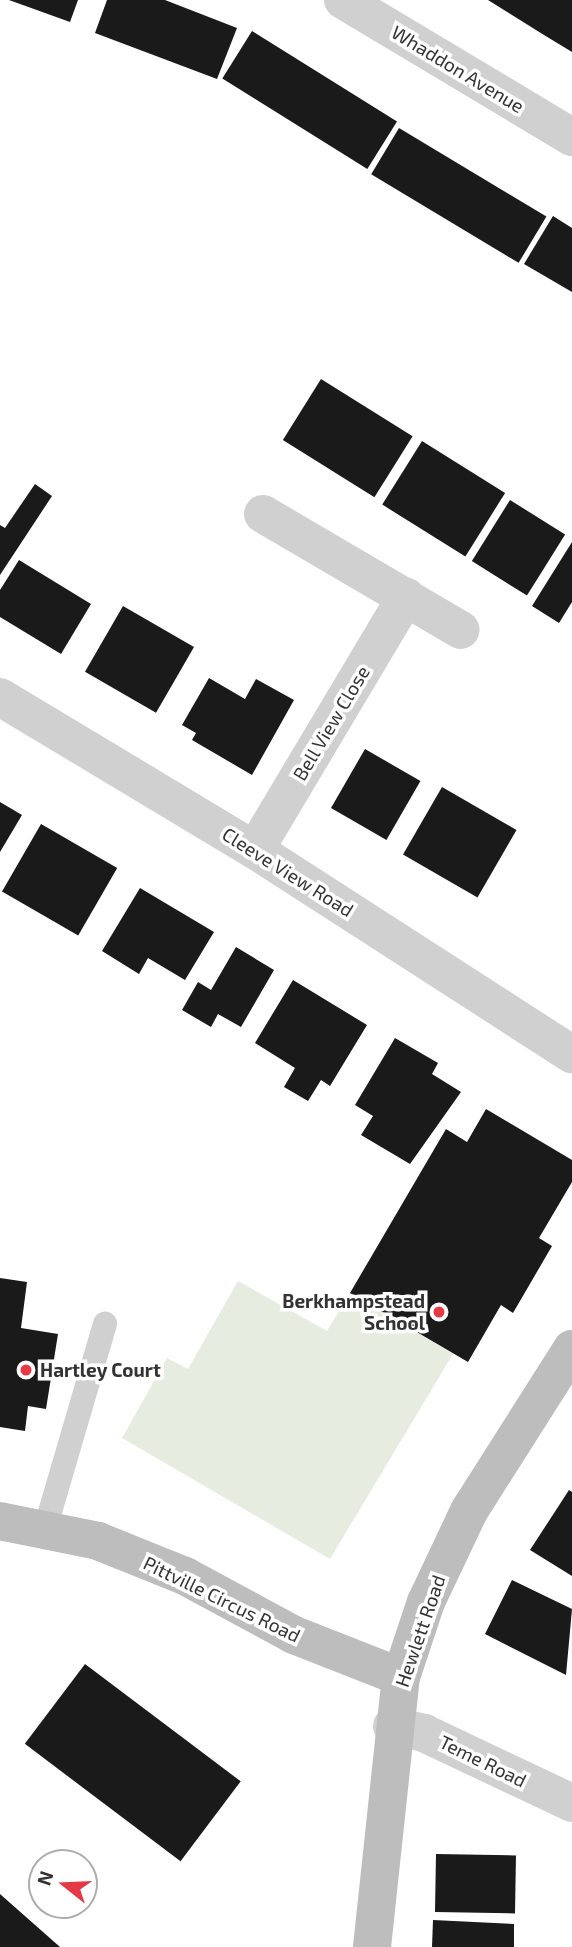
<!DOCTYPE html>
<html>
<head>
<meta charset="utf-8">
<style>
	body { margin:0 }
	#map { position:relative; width:572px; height:1947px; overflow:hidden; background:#fff; font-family:"Exo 2",sans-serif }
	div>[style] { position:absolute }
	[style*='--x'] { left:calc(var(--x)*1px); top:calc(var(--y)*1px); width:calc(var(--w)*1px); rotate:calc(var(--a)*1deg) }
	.green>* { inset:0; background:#e6ecdf }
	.building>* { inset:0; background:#1a1a1a; transform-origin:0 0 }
	.lane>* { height:24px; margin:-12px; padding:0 12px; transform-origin:12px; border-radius:12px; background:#d0d0d0 }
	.street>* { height:38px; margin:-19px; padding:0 19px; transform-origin:19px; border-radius:19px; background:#d0d0d0 }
	.secondary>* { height:38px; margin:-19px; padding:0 19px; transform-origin:19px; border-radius:19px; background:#bdbdbd }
	.dots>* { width:19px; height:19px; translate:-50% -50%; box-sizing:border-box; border:4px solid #fff; border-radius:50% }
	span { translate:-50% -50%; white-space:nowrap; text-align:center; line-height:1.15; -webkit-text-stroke:7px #fff; paint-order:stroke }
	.street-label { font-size:19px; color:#333 }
	.poi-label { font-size:19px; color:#333; font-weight:700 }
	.right { translate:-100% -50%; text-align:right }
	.left { translate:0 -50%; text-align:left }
	.north { position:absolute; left:28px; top:1849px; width:70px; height:70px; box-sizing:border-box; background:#fff; border:2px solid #adadad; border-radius:50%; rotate:288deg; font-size:19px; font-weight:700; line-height:28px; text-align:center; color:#333 }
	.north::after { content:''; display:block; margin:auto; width:24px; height:32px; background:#e63946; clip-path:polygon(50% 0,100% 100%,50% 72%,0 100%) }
</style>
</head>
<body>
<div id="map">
	<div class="green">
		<div style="clip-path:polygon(238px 1281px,327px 1331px,350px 1293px,453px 1354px,330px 1559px,122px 1438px,167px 1358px,188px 1369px)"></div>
	</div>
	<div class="building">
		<div style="clip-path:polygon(9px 0,78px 0,70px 22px)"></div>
		<div style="clip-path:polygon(107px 0,165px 0,237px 28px,217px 79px,95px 33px)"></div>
		<div style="clip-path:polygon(488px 0,572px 0,572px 52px,544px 35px)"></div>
		<div style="left:252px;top:31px;width:171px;height:56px;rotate:32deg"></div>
		<div style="left:399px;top:128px;width:172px;height:54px;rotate:31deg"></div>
		<div style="clip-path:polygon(553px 216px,572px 228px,572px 292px,524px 264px)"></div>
		<div style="left:321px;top:379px;width:108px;height:72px;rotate:32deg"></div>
		<div style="left:422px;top:441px;width:98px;height:75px;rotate:32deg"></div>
		<div style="clip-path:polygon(35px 484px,52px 496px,0 575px,0 525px,5px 528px)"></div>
		<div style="left:510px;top:500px;width:65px;height:72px;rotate:32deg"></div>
		<div style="clip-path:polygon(572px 542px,572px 602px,559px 623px,532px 606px)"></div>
		<div style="clip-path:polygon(19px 560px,91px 604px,61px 654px,0 617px,0 590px)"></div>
		<div style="left:123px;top:606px;width:82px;height:76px;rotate:30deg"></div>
		<div style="clip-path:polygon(209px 678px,245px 699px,256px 679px,294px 700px,252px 775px,192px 740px,196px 733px,182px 725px)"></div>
		<div style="left:365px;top:749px;width:64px;height:68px;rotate:30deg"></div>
		<div style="left:442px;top:787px;width:86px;height:78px;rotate:30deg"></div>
		<div style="clip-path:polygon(0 802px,22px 815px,0 852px)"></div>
		<div style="left:41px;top:824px;width:88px;height:78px;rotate:30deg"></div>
		<div style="clip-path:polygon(140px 888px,214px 932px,185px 980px,148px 958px,139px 974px,102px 951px)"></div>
		<div style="clip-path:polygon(236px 947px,274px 970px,241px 1027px,218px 1014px,211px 1027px,182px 1010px,198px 982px,211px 990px)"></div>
		<div style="clip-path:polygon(293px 980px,367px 1025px,330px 1086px,321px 1080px,308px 1101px,284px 1087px,295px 1068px,255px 1043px)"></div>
		<div style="clip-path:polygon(395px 1038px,438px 1063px,432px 1074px,461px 1092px,410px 1164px,361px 1135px,373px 1116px,355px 1105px)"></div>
		<div style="clip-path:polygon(486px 1109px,572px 1160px,572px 1182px,539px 1238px,552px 1246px,513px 1313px,501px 1305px,468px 1362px,350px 1293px,446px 1129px,467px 1142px)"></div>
		<div style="clip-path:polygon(0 1278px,27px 1282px,21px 1328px,58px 1334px,46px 1409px,28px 1406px,25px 1431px,0 1427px)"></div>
		<div style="clip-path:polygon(569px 1490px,572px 1492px,572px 1576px,530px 1550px)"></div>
		<div style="clip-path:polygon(512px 1580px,572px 1609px,566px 1675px,485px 1634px)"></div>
		<div style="left:85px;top:1664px;width:195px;height:100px;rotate:37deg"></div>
		<div style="left:436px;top:1854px;width:80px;height:58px;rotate:1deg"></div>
		<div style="clip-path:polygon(0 1894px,60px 1947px,0 1947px)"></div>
		<div style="clip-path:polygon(433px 1920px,514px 1924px,514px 1947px,432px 1947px)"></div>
	</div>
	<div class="lane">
		<div style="--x:45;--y:1529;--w:214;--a:-73.7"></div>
	</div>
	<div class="street">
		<div style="--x:343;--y:0;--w:267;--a:30.9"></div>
		<div style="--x:263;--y:514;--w:229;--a:30.4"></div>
		<div style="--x:0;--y:697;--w:297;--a:31"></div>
		<div style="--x:255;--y:850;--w:377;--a:32.8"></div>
		<div style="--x:255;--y:850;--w:295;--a:-59.2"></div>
		<div style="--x:392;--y:1726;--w:33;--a:12"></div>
		<div style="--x:424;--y:1733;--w:164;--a:25.3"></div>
	</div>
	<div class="secondary">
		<div style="--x:0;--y:1521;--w:100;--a:11.5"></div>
		<div style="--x:98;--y:1541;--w:94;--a:21.9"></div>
		<div style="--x:185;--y:1576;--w:124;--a:28.4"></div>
		<div style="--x:294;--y:1635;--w:115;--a:21.4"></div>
		<div style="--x:372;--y:1947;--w:272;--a:-83.9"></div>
		<div style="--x:401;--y:1677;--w:79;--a:-71.6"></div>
		<div style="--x:426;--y:1602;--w:101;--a:-64.7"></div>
		<div style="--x:469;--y:1511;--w:192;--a:-57.6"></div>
	</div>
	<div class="dots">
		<div style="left:439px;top:1312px;background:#e63946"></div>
		<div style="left:26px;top:1370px;background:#e63946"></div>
	</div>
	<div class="street-label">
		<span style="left:458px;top:69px;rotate:31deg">Whaddon Avenue</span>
		<span style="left:331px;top:723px;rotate:-59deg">Bell View Close</span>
		<span style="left:288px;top:872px;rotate:32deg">Cleeve View Road</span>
		<span style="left:222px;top:1599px;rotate:26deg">Pittville Circus Road</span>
		<span style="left:420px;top:1631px;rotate:-71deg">Hewlett Road</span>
		<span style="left:483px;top:1761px;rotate:26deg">Teme Road</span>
	</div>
	<div class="poi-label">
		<span class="right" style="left:425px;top:1312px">Berkhampstead<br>School</span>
		<span class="left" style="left:40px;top:1370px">Hartley Court</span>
	</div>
	<div class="north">N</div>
</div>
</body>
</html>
